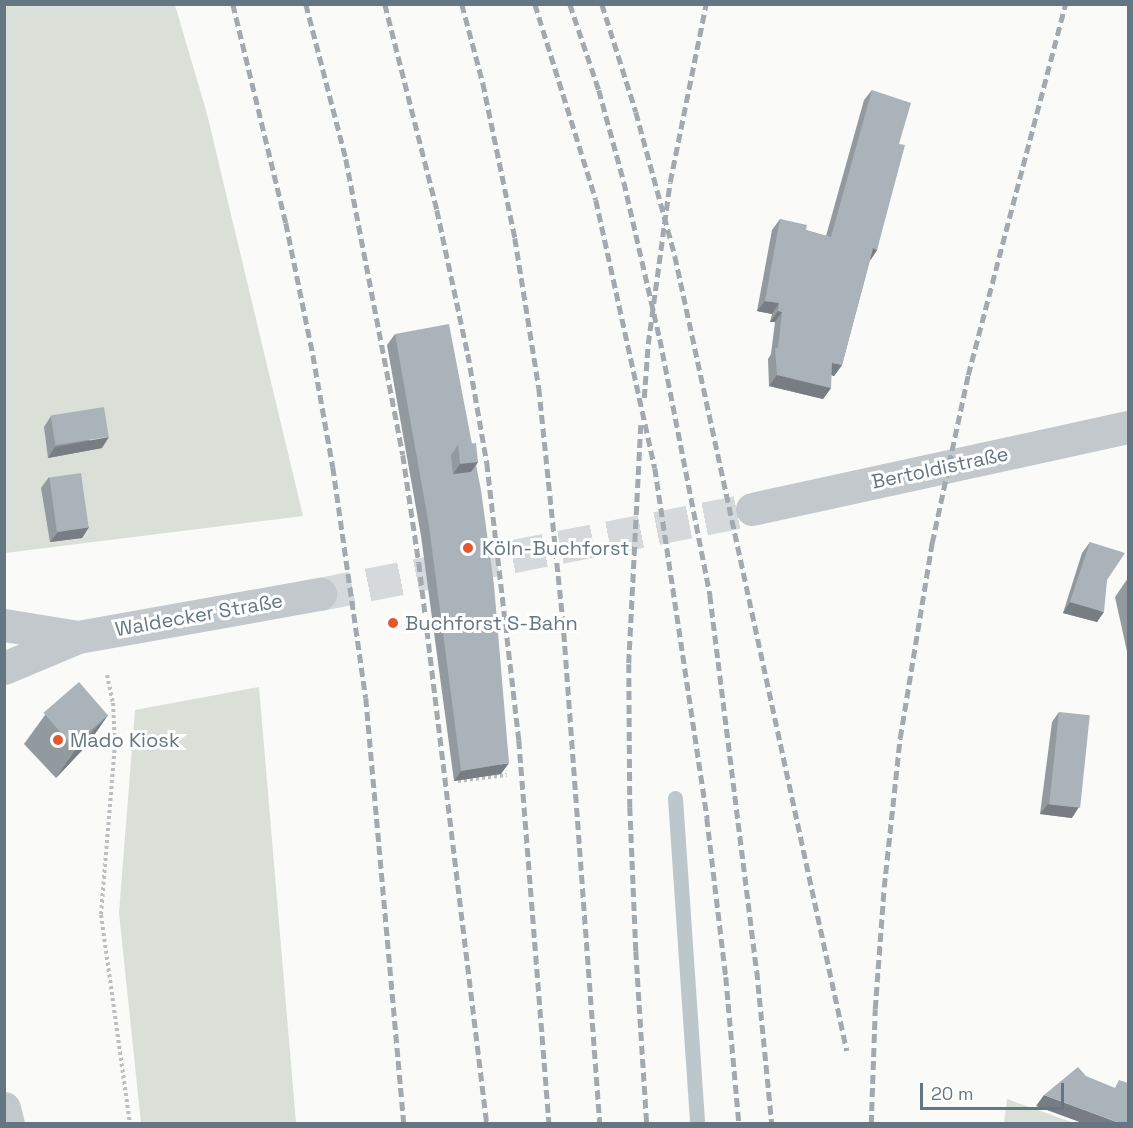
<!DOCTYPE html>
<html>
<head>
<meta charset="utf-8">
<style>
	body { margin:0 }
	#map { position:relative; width:1133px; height:1128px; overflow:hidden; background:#fafaf8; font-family:"Space Grotesk",sans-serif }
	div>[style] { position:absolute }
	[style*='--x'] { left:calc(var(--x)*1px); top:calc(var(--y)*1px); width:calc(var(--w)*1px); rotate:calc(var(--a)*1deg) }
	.green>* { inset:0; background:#dadfd7 }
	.stream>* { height:15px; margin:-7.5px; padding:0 7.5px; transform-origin:7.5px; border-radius:7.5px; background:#bbc7cb }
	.tertiary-tunnel>* { height:33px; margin-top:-16.5px; transform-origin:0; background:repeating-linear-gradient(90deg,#d5d9db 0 33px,transparent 0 49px) }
	.path>* { height:4px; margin-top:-2px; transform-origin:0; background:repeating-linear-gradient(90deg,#bbbfc2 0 3px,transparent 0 6px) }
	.minor>* { height:33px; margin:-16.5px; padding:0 16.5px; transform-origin:16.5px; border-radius:16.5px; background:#c3c8cc }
	.tertiary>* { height:33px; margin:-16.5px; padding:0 16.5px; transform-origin:16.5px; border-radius:16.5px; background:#c3c8cc }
	.rail>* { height:4.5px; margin-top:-2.25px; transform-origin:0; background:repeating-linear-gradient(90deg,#a2aab0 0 9px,transparent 0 13.5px) }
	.wall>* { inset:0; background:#929a9f }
	.shaded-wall>* { inset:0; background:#777d82 }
	.building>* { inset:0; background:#aab3b9; transform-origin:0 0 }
	.dots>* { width:16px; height:16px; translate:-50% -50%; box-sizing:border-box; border:3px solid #fff; border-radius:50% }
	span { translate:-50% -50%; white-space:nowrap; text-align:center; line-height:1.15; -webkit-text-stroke:6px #fff; paint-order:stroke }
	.street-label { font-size:20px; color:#657683 }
	.poi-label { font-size:20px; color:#657683 }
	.left { translate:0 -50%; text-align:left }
	.frame { position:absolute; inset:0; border:6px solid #657683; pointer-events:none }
	.scale { position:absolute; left:920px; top:1083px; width:144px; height:27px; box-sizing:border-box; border:3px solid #657683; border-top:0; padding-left:8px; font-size:18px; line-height:21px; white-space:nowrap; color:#657683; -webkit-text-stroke:4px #fff; paint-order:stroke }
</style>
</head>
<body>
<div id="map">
	<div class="green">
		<div style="clip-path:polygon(4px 5px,175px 5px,207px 114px,303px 516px,5px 553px)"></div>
		<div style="clip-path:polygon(259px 687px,296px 1123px,141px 1123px,119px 913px,135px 710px)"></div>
		<div style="clip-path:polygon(1007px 1099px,1074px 1123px,1004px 1123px)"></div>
	</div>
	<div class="stream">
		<div style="--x:675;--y:798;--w:327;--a:86.1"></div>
	</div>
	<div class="tertiary-tunnel">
		<div style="--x:320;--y:594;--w:440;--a:-11.1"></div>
	</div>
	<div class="path">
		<div style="--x:107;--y:675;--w:29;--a:78"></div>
		<div style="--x:113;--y:703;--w:41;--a:87.2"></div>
		<div style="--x:115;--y:744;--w:172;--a:94.7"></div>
		<div style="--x:101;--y:915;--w:211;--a:82.1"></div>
		<div style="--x:458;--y:781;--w:49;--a:-7"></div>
	</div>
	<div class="minor">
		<div style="--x:4;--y:1108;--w:16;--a:76"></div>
	</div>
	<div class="tertiary">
		<div style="--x:752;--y:509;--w:385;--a:-12.3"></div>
		<div style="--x:4;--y:625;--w:75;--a:9.2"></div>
		<div style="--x:4;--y:668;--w:80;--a:-22.7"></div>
		<div style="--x:78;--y:637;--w:246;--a:-10.1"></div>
	</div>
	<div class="rail">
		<div style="--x:233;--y:4;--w:225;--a:76.4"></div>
		<div style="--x:286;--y:223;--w:135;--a:78.4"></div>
		<div style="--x:313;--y:355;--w:114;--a:79.9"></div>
		<div style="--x:333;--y:467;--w:233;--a:81.9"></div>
		<div style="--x:366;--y:698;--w:428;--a:84.9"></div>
		<div style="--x:306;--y:4;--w:160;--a:75.5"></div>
		<div style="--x:346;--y:159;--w:301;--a:79.1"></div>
		<div style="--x:403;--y:455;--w:109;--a:81.6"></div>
		<div style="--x:419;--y:563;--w:565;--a:83.09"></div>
		<div style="--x:385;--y:4;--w:212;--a:75.8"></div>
		<div style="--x:437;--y:210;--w:147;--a:77.9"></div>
		<div style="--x:468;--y:354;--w:111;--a:80.1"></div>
		<div style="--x:487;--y:463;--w:279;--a:83.4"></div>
		<div style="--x:519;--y:740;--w:385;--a:85.5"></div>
		<div style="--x:462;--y:4;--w:82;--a:75.1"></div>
		<div style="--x:483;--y:83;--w:158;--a:78.3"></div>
		<div style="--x:515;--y:238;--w:152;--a:80.9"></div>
		<div style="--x:539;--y:388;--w:232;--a:84.1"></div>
		<div style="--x:563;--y:619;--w:506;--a:85.81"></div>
		<div style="--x:535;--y:4;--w:205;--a:72.7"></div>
		<div style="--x:596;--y:200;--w:274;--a:77.6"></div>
		<div style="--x:655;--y:468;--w:354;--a:81.5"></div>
		<div style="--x:707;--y:818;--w:160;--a:83.2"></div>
		<div style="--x:726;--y:977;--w:148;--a:84.9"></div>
		<div style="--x:570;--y:4;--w:91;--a:71.4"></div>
		<div style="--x:599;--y:90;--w:95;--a:74.8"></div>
		<div style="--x:624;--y:182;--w:161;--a:77.1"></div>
		<div style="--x:660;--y:339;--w:261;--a:78.9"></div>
		<div style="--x:710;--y:595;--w:379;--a:82.9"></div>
		<div style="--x:757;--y:971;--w:154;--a:84.4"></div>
		<div style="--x:602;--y:4;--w:113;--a:72.5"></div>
		<div style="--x:636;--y:112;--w:149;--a:74.8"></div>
		<div style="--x:675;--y:256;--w:813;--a:77.79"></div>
		<div style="--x:644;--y:398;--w:54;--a:-85.8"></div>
		<div style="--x:648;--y:344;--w:163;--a:-82.3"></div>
		<div style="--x:670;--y:182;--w:182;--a:-78.6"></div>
		<div style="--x:641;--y:425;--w:239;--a:92.9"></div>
		<div style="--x:629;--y:664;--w:143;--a:89.6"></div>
		<div style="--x:630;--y:807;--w:144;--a:87.6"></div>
		<div style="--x:636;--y:951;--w:173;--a:86.4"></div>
		<div style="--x:871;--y:1124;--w:115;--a:-88"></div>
		<div style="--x:875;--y:1009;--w:122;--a:-85.8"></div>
		<div style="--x:884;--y:887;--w:150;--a:-83.9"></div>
		<div style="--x:900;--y:738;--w:198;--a:-80.7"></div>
		<div style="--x:932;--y:543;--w:172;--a:-77.9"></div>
		<div style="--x:968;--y:375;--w:383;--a:-75.3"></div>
	</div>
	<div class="wall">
		<div style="clip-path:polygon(872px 90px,899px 144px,877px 250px,870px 260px,842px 365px,834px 376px,831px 375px,831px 388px,823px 399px,769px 386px,768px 359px,771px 354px,775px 322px,770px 322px,772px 314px,757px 311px,772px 230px,780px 219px,806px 230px,826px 236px,864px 100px)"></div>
		<div style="clip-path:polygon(395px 334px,472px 444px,478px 462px,476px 465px,501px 774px,454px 781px,421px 536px,387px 345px)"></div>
		<div style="clip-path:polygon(51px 416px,102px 448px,48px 458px,44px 427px)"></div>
		<div style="clip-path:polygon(49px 477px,89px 527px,82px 538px,50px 542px,41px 488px)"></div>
		<div style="clip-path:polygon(1090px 542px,1107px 580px,1097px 622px,1063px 613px,1082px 553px)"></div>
		<div style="clip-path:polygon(1128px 578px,1128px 656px,1115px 597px)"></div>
		<div style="clip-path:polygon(1059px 712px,1072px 818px,1040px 814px,1052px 722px)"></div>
		<div style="clip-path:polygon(45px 715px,108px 715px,88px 744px,56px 778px,24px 744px)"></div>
	</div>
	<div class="shaded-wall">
		<div style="clip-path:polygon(873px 248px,877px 250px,870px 261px)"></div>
		<div style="clip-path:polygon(765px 301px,779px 303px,772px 314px,757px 311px)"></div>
		<div style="clip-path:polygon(778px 311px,782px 312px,775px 322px,770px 322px)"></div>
		<div style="clip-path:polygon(832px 363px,842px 365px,834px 376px,825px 373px)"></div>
		<div style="clip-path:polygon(777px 375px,831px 388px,823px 399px,769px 386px)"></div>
		<div style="clip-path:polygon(109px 437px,102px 448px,48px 458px,55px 447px)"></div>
		<div style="clip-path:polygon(478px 462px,464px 483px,446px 485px,460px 464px)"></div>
		<div style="clip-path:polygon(89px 527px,82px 538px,50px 542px,58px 532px)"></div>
		<div style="clip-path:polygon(1070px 602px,1104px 612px,1097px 622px,1063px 613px)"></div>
		<div style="clip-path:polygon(108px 715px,88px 744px,56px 778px,76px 749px)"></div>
		<div style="clip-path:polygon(509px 763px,501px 774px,454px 781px,461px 771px)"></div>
		<div style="clip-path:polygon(1048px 804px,1079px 807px,1072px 818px,1040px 814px)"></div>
		<div style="clip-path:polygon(1044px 1095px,1122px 1124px,1085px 1124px,1036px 1106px)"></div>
	</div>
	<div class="building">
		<div style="clip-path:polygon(872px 90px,911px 103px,899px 144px,905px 145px,877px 250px,873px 248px,842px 365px,832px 363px,831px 388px,777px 375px,775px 348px,778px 348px,782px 312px,778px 311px,779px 303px,765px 301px,780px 219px,807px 225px,806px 230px,831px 237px)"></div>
		<div style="clip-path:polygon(449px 324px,472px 444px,458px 445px,451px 455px,453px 474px,471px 472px,476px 465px,481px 490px,494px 585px,509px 763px,461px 771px,429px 526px,395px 334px)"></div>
		<div style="left:104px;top:407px;width:30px;height:54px;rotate:81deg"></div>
		<div style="left:476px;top:443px;width:19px;height:18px;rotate:84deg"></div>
		<div style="left:81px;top:473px;width:55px;height:32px;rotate:82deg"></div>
		<div style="clip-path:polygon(1090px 542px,1125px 553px,1107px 580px,1104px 612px,1070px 602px)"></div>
		<div style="left:79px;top:682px;width:44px;height:47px;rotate:49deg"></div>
		<div style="left:1059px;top:712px;width:31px;height:93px;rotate:6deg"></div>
		<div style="clip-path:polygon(1078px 1067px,1086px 1076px,1115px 1088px,1119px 1080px,1128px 1083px,1128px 1124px,1122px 1124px,1044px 1095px)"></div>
	</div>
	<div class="dots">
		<div style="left:468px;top:548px;background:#e4572e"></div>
		<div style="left:393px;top:623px;background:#e4572e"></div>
		<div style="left:58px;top:740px;background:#e4572e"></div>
	</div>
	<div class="street-label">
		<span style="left:940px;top:468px;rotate:-12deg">Bertoldistraße</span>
		<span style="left:199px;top:615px;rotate:-10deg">Waldecker Straße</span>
	</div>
	<div class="poi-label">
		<span class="left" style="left:482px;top:548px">Köln-Buchforst</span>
		<span class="left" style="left:405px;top:623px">Buchforst S-Bahn</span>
		<span class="left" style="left:70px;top:740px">Mado Kiosk</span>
	</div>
	<div class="frame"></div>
	<div class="scale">20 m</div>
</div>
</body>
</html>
